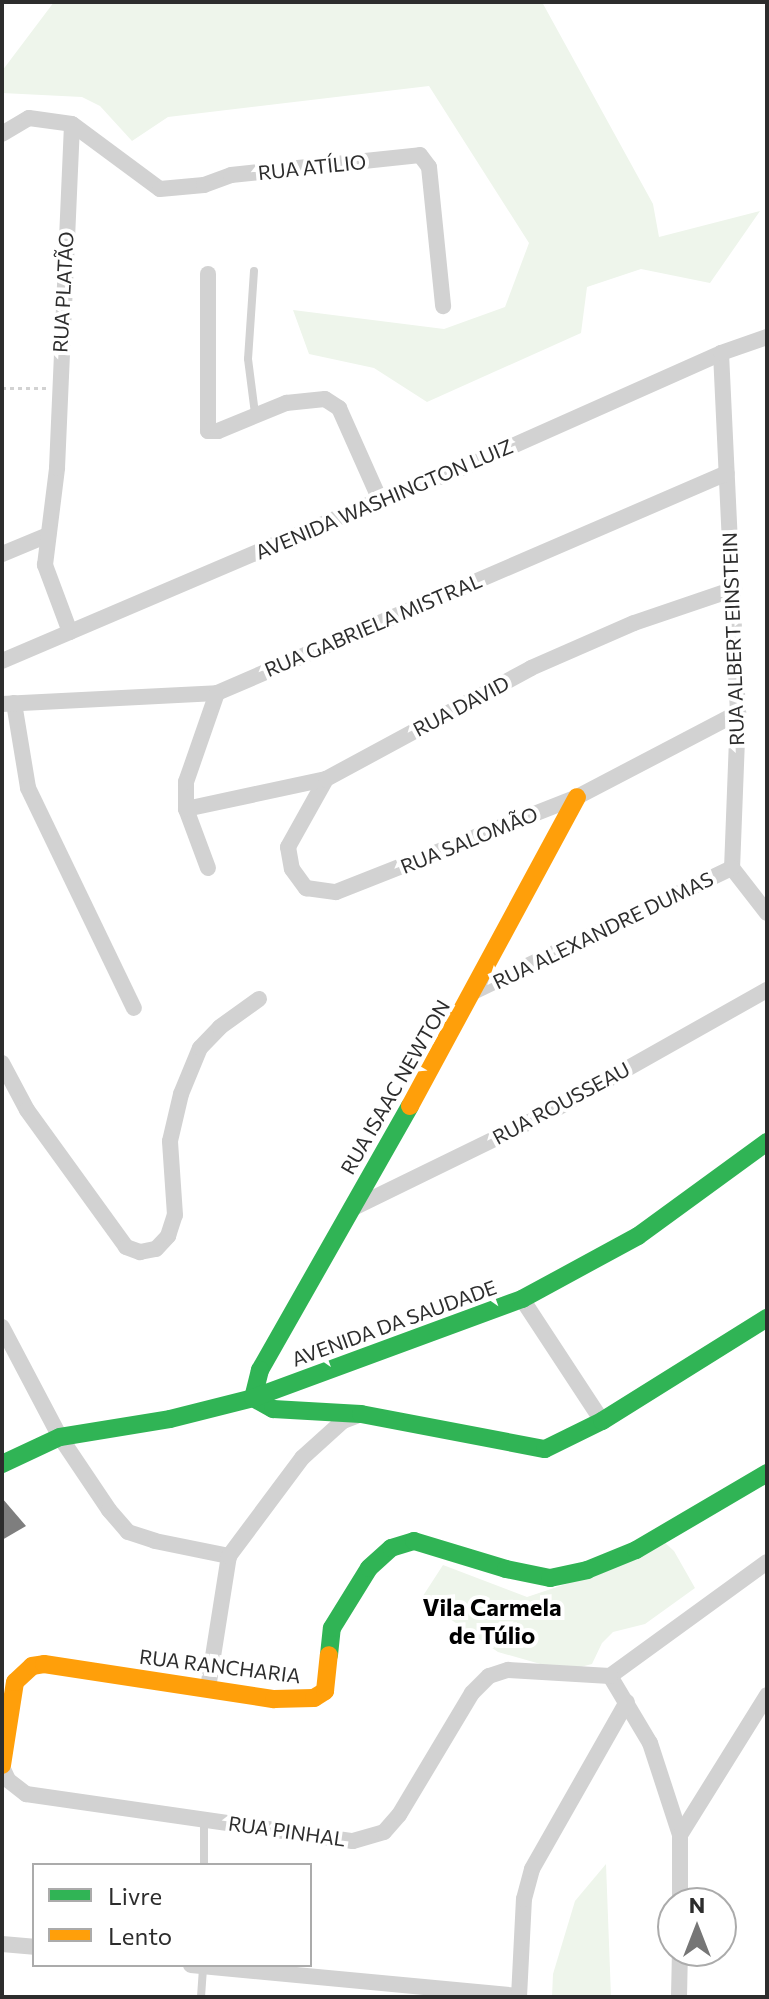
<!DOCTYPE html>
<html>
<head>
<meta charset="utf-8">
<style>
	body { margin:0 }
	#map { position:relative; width:769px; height:1999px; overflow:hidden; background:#fff; font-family:Commissioner,sans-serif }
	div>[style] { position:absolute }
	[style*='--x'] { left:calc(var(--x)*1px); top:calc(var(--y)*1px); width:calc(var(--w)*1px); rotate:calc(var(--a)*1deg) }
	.green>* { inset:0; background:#eef5eb }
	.building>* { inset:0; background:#7e7e7e }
	.path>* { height:3px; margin-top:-1.5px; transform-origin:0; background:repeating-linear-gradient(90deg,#d2d2d2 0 4px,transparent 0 8px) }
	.lane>* { height:8px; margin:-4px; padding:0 4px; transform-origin:4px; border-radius:4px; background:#d2d2d2 }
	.street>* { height:16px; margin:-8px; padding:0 8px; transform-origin:8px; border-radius:8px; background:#d2d2d2 }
	.fast>* { height:18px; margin:-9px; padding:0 9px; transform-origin:9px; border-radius:9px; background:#30b455 }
	.slow>* { height:18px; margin:-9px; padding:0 9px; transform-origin:9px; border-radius:9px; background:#ff9f0a }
	span { translate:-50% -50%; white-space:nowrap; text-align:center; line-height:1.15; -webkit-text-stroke:8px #fff; paint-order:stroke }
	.street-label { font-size:20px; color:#2d2d2d }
	.quarter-label { font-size:24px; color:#000; font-weight:700 }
	.frame { position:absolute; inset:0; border:4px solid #2d2d2d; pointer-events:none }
	.legend { position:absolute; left:32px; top:1863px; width:280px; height:104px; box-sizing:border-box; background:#fff; border:2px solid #ababab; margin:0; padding:10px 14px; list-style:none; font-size:24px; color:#2d2d2d }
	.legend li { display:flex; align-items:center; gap:16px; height:40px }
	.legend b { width:40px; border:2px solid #ababab }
	.north { position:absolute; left:657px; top:1887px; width:80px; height:80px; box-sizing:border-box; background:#fff; border:2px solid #ababab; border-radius:50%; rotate:0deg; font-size:22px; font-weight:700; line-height:32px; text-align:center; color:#2d2d2d }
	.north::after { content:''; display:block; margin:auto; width:28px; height:36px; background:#767676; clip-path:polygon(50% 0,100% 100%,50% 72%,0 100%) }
</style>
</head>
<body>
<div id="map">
	<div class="green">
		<div style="clip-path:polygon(54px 2px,542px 2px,653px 204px,659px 237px,760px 211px,710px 283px,641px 269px,587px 287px,581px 333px,427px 402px,374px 368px,309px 354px,293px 310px,444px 329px,505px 307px,529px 243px,429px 86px,168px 117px,132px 141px,100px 106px,82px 97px,2px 93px,2px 71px)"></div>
		<div style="clip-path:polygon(662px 1540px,674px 1551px,695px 1588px,645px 1624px,613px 1632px,602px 1643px,592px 1664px,565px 1671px,498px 1652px,421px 1599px,443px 1565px,527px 1597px,569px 1583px)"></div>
		<div style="clip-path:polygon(606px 1864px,611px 1997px,552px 1997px,553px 1974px,575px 1901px)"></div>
	</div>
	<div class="building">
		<div style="clip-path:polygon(2px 1498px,26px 1526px,2px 1540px)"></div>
	</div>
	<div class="path">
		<div style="--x:2;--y:388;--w:44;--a:0"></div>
	</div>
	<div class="lane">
		<div style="--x:254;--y:271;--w:88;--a:93.9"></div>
		<div style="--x:248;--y:359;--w:55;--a:82.7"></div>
		<div style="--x:204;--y:1865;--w:45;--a:-90"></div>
		<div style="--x:201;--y:1997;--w:31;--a:-86"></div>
	</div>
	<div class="street">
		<div style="--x:72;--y:124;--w:109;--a:36.5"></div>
		<div style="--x:160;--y:189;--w:44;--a:-5.2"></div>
		<div style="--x:204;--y:185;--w:29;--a:-20"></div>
		<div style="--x:231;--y:175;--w:190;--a:-6"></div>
		<div style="--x:420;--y:155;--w:15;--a:53"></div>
		<div style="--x:429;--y:167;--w:140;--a:84.2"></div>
		<div style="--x:2;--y:134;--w:31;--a:-31"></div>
		<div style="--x:29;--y:118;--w:43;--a:7.9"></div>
		<div style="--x:208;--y:274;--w:157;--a:90"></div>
		<div style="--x:208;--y:431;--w:10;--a:0"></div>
		<div style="--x:218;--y:431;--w:74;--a:-22.4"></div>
		<div style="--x:286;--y:403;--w:39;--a:-6"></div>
		<div style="--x:325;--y:399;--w:17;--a:33"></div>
		<div style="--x:339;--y:408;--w:101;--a:66"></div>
		<div style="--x:721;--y:353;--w:360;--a:87.3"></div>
		<div style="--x:738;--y:713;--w:155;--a:92.2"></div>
		<div style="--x:732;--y:868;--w:57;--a:52.1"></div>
		<div style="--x:2;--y:554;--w:50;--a:-22.4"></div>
		<div style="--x:70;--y:632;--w:72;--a:-110.5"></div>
		<div style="--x:45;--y:565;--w:98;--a:-82.9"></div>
		<div style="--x:57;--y:468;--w:344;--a:-87.5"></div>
		<div style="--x:2;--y:661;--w:411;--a:-23.1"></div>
		<div style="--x:380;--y:500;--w:97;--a:-21.3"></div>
		<div style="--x:470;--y:465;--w:275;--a:-24"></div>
		<div style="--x:721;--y:353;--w:49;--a:-19.2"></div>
		<div style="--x:14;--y:703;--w:86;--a:80.6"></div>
		<div style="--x:28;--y:788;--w:244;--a:64.3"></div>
		<div style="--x:2;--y:704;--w:215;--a:-2.9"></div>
		<div style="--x:217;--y:693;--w:555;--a:-23.33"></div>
		<div style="--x:326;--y:779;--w:78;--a:119.2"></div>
		<div style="--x:288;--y:847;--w:22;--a:80"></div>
		<div style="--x:292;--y:869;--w:24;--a:54"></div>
		<div style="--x:306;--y:888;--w:30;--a:8"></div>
		<div style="--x:336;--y:892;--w:259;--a:-21.5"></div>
		<div style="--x:577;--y:797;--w:182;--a:-27.6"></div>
		<div style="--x:186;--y:809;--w:143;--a:-12.1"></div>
		<div style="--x:326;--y:779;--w:233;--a:-28.4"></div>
		<div style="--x:531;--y:668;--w:112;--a:-23.6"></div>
		<div style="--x:634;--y:623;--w:106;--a:-18.8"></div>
		<div style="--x:208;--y:868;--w:63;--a:-110.4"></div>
		<div style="--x:186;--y:809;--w:27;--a:-90"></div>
		<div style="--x:186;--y:782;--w:94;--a:-70.8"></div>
		<div style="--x:475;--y:991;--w:285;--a:-25.6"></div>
		<div style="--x:2;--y:1063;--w:53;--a:62"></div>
		<div style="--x:27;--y:1110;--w:169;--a:54.1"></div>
		<div style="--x:126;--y:1247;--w:15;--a:20"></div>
		<div style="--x:140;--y:1252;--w:16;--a:-11"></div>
		<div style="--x:156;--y:1249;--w:18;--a:-47"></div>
		<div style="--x:168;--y:1236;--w:22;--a:-72"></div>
		<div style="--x:175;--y:1215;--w:74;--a:-93.9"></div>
		<div style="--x:170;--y:1141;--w:48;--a:-76.8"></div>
		<div style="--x:181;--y:1094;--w:50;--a:-67.6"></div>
		<div style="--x:200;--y:1048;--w:29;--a:-46"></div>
		<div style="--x:220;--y:1027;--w:48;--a:-35.7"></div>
		<div style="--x:351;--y:1209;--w:224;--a:-26"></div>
		<div style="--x:552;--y:1111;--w:247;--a:-29.4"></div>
		<div style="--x:522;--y:1299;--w:146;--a:56.7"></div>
		<div style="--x:2;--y:1327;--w:124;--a:62.2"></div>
		<div style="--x:60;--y:1437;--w:88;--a:56.1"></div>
		<div style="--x:109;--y:1510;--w:29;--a:49"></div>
		<div style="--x:128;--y:1532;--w:28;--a:18"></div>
		<div style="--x:155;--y:1541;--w:76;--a:11.5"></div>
		<div style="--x:610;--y:1676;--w:78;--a:59.2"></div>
		<div style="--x:650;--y:1743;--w:97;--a:71.9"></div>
		<div style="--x:680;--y:1835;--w:68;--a:90"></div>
		<div style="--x:610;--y:1676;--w:194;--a:-36"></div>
		<div style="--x:208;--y:1688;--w:134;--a:-81"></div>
		<div style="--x:229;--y:1556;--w:122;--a:-53.3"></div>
		<div style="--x:302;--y:1458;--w:55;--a:-42.1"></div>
		<div style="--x:343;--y:1421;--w:14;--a:-21"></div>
		<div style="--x:2;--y:1767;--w:14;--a:65"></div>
		<div style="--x:8;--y:1780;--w:23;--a:38"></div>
		<div style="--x:26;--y:1794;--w:330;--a:8.2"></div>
		<div style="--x:353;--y:1841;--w:32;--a:-16"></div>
		<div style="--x:384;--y:1832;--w:23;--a:-49"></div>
		<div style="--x:399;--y:1815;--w:142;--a:-59.1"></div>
		<div style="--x:472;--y:1693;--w:24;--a:-45"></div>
		<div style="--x:489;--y:1676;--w:20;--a:-18"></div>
		<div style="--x:508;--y:1670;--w:102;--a:3.4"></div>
		<div style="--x:680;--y:1835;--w:165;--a:-58.1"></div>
		<div style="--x:2;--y:1944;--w:32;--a:5"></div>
		<div style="--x:191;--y:1965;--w:329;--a:5.4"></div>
		<div style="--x:519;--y:1997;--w:98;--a:-87.1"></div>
		<div style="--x:524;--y:1899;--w:31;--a:-75"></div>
		<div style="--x:532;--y:1869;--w:192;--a:-60.4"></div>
		<div style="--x:679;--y:1997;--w:46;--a:-88.8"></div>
	</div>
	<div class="fast">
		<div style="--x:410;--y:1106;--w:304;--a:119.6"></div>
		<div style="--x:260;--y:1370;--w:29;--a:104"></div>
		<div style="--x:253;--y:1398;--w:23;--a:29"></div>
		<div style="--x:273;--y:1409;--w:88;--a:3.3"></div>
		<div style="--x:361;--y:1414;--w:187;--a:10.8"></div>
		<div style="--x:545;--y:1449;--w:64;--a:-26.2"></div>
		<div style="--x:602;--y:1421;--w:195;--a:-32"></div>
		<div style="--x:2;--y:1464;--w:64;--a:-25"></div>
		<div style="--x:60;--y:1437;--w:111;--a:-9.3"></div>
		<div style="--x:170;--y:1419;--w:86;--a:-14.2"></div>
		<div style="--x:253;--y:1398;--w:287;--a:-20.2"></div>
		<div style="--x:522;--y:1299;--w:132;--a:-28.5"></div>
		<div style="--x:638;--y:1236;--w:160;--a:-36.1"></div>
		<div style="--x:329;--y:1655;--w:27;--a:-84"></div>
		<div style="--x:332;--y:1628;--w:70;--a:-58.3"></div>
		<div style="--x:369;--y:1568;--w:30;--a:-42"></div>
		<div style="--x:391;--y:1548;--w:24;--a:-17"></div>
		<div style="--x:414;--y:1541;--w:96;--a:16.9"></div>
		<div style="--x:506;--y:1569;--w:45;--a:11.6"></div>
		<div style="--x:550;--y:1578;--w:38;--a:-12"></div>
		<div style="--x:587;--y:1570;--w:53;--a:-22.2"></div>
		<div style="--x:636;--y:1550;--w:152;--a:-30.4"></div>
	</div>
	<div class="slow">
		<div style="--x:410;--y:1106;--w:351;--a:-61.6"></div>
		<div style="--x:2;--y:1765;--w:84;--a:-81.1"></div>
		<div style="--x:15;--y:1682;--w:23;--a:-43"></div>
		<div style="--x:32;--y:1666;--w:12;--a:-9"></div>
		<div style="--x:44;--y:1664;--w:233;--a:8.7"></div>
		<div style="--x:274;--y:1699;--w:40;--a:-1.4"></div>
		<div style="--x:314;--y:1698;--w:13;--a:-32"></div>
		<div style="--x:325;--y:1691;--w:36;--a:-84"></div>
	</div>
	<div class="street-label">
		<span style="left:312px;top:167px;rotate:-6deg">RUA ATÍLIO</span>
		<span style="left:63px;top:292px;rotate:-87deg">RUA PLATÃO</span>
		<span style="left:384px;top:499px;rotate:-23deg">AVENIDA WASHINGTON LUIZ</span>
		<span style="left:373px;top:625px;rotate:-23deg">RUA GABRIELA MISTRAL</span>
		<span style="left:733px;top:639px;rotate:-92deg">RUA ALBERT EINSTEIN</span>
		<span style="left:461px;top:706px;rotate:-28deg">RUA DAVID</span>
		<span style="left:469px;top:840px;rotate:-22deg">RUA SALOMÃO</span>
		<span style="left:603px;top:930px;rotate:-26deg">RUA ALEXANDRE DUMAS</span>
		<span style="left:395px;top:1087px;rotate:-60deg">RUA ISAAC NEWTON</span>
		<span style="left:561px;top:1103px;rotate:-28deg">RUA ROUSSEAU</span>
		<span style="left:394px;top:1323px;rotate:-20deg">AVENIDA DA SAUDADE</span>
		<span style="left:220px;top:1666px;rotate:7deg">RUA RANCHARIA</span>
		<span style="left:287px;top:1831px;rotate:8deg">RUA PINHAL</span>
	</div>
	<div class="quarter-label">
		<span style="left:492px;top:1621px">Vila Carmela<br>de Túlio</span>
	</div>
	<div class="frame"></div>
	<ul class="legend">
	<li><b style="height:10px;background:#30b455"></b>Livre</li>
	<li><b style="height:10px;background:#ff9f0a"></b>Lento</li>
	</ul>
	<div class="north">N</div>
</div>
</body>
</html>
